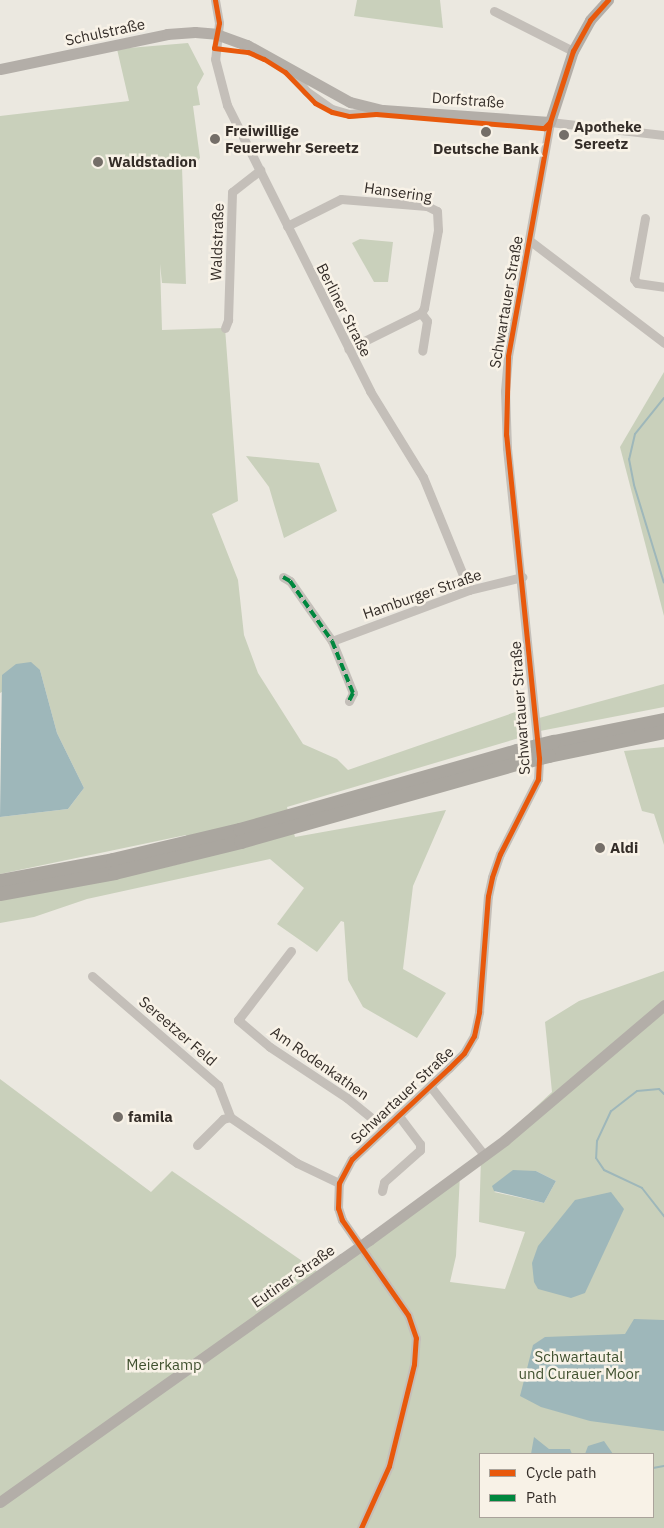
<!DOCTYPE html>
<html>
<head>
<meta charset="utf-8">
<style>
	body { margin:0 }
	#map { position:relative; width:664px; height:1528px; overflow:hidden; background:#ebe8e0; font-family:"IBM Plex Sans",sans-serif }
	div>[style] { position:absolute }
	[style*='--x'] { left:calc(var(--x)*1px); top:calc(var(--y)*1px); width:calc(var(--w)*1px); rotate:calc(var(--a)*1deg) }
	.green>* { inset:0; background:#c9d0bb }
	.water>* { inset:0; background:#9eb7ba }
	.stream>* { height:2px; margin:-1px; padding:0 1px; transform-origin:1px; border-radius:1px; background:#9eb7ba }
	.minor>* { height:9px; margin:-4.5px; padding:0 4.5px; transform-origin:4.5px; border-radius:4.5px; background:#c4bfb9 }
	.major>* { height:11px; margin:-5.5px; padding:0 5.5px; transform-origin:5.5px; border-radius:5.5px; background:#b3aea8 }
	.highway>* { height:14px; margin:-7px; padding:0 7px; transform-origin:7px; border-radius:7px; background:#aaa69f }
	.major-bridge>* { height:11px; margin:-5.5px; padding:0 5.5px; transform-origin:5.5px; border-radius:5.5px; background:#b3aea8 }
	.highway-bridge>* { height:14px; margin:-7px; padding:0 7px; transform-origin:7px; border-radius:7px; background:#aaa69f }
	.quiet>* { height:4px; margin-top:-2px; transform-origin:0; background:repeating-linear-gradient(90deg,#00873e 0 8px,transparent 0 12px) }
	.cycleway>* { height:5px; margin:-2.5px; padding:0 2.5px; transform-origin:2.5px; border-radius:2.5px; background:#e8590c }
	.dots>* { width:14px; height:14px; translate:-50% -50%; box-sizing:border-box; border:2px solid #f8f2e7; border-radius:50% }
	span { translate:-50% -50%; white-space:nowrap; text-align:center; line-height:1.15; -webkit-text-stroke:5px #f8f2e7; paint-order:stroke }
	.street-label { font-size:15px; color:#342d28 }
	.poi-label { font-size:15px; color:#342d28; font-weight:700 }
	.left { translate:0 -50%; text-align:left }
	.park-label { font-size:15px; color:#3f502e }
	.legend { position:absolute; left:479px; top:1453px; width:175px; height:65px; box-sizing:border-box; background:#f8f2e7; border:1px solid #aaa39b; margin:0; padding:6px 9px; list-style:none; font-size:15px; color:#342d28 }
	.legend li { display:flex; align-items:center; gap:10px; height:25px }
	.legend b { width:25px; border:1px solid #aaa39b }
</style>
</head>
<body>
<div id="map">
	<div class="green">
		<div style="clip-path:polygon(357px 0,440px 0,443px 28px,354px 16px)"></div>
		<div style="clip-path:polygon(188px 43px,204px 74px,197px 87px,200px 105px,193px 106px,200px 158px,192px 167px,182px 167px,186px 284px,162px 283px,160px 264px,162px 330px,225px 328px,238px 501px,212px 514px,238px 580px,244px 635px,258px 673px,303px 744px,337px 759px,348px 770px,527px 708px,529px 735px,287px 807px,295px 837px,446px 810px,413px 886px,403px 969px,446px 993px,417px 1038px,363px 1007px,348px 980px,344px 922px,341px 921px,317px 952px,277px 924px,304px 888px,270px 859px,87px 899px,34px 917px,0 923px,0 899px,114px 879px,196px 860px,186px 835px,0 874px,0 817px,68px 809px,84px 788px,57px 733px,40px 670px,0 693px,0 116px,129px 101px,117px 49px)"></div>
		<div style="clip-path:polygon(360px 239px,393px 242px,388px 282px,374px 282px,352px 243px)"></div>
		<div style="clip-path:polygon(664px 372px,664px 616px,620px 447px)"></div>
		<div style="clip-path:polygon(246px 456px,319px 463px,337px 511px,284px 538px,269px 487px)"></div>
		<div style="clip-path:polygon(664px 684px,664px 707px,540px 731px,539px 718px)"></div>
		<div style="clip-path:polygon(664px 747px,664px 845px,654px 814px,642px 811px,624px 751px)"></div>
		<div style="clip-path:polygon(evenodd,664px 971px,664px 1528px,0 1528px,0 1079px,151px 1192px,172px 1171px,321px 1274px,460px 1174px,456px 1256px,450px 1282px,505px 1289px,525px 1232px,479px 1222px,481px 1158px,552px 1092px,545px 1022px,579px 1001px,664px 971px,536px 1171px,556px 1181px,544px 1203px,494px 1192px,536px 1171px,664px 971px,480px 1454px,653px 1454px,653px 1517px,480px 1517px,480px 1454px)"></div>
	</div>
	<div class="water">
		<div style="clip-path:polygon(31px 662px,40px 670px,57px 733px,84px 788px,68px 809px,0 817px,2px 675px,16px 664px)"></div>
		<div style="clip-path:polygon(513px 1170px,536px 1171px,556px 1181px,544px 1203px,494px 1191px,492px 1186px)"></div>
		<div style="clip-path:polygon(611px 1192px,624px 1209px,585px 1293px,571px 1298px,538px 1289px,534px 1282px,532px 1263px,538px 1246px,575px 1200px)"></div>
		<div style="clip-path:polygon(634px 1319px,664px 1320px,664px 1431px,590px 1421px,541px 1407px,520px 1396px,533px 1345px,545px 1337px,625px 1334px)"></div>
		<div style="clip-path:polygon(534px 1437px,549px 1449px,570px 1449px,572px 1454px,531px 1454px)"></div>
		<div style="clip-path:polygon(604px 1441px,613px 1454px,585px 1454px,588px 1446px)"></div>
	</div>
	<div class="stream">
		<div style="--x:664;--y:398;--w:46;--a:128.9"></div>
		<div style="--x:635;--y:434;--w:26;--a:103"></div>
		<div style="--x:629;--y:459;--w:26;--a:79"></div>
		<div style="--x:634;--y:485;--w:102;--a:73"></div>
		<div style="--x:664;--y:1094;--w:7;--a:-135"></div>
		<div style="--x:659;--y:1089;--w:22;--a:175"></div>
		<div style="--x:637;--y:1091;--w:33;--a:142"></div>
		<div style="--x:611;--y:1111;--w:33;--a:115"></div>
		<div style="--x:597;--y:1141;--w:17;--a:93"></div>
		<div style="--x:596;--y:1158;--w:14;--a:56"></div>
		<div style="--x:604;--y:1170;--w:42;--a:25.3"></div>
		<div style="--x:642;--y:1188;--w:36;--a:52"></div>
		<div style="--x:653;--y:1468;--w:11;--a:-10"></div>
	</div>
	<div class="minor">
		<div style="--x:215;--y:0;--w:23;--a:80"></div>
		<div style="--x:219;--y:23;--w:36;--a:96"></div>
		<div style="--x:215;--y:59;--w:48;--a:75.4"></div>
		<div style="--x:227;--y:105;--w:320;--a:63.4"></div>
		<div style="--x:370;--y:391;--w:101;--a:58.4"></div>
		<div style="--x:423;--y:477;--w:122;--a:67.8"></div>
		<div style="--x:494;--y:11;--w:89;--a:26.9"></div>
		<div style="--x:291;--y:71;--w:25;--a:53"></div>
		<div style="--x:306;--y:91;--w:32;--a:35"></div>
		<div style="--x:332;--y:109;--w:18;--a:16"></div>
		<div style="--x:349;--y:114;--w:30;--a:-6"></div>
		<div style="--x:645;--y:218;--w:62;--a:100.2"></div>
		<div style="--x:634;--y:279;--w:5;--a:53"></div>
		<div style="--x:637;--y:283;--w:27;--a:8"></div>
		<div style="--x:287;--y:226;--w:60;--a:-26.6"></div>
		<div style="--x:341;--y:199;--w:86;--a:4.7"></div>
		<div style="--x:427;--y:206;--w:11;--a:27"></div>
		<div style="--x:437;--y:211;--w:19;--a:87"></div>
		<div style="--x:438;--y:230;--w:79;--a:100.2"></div>
		<div style="--x:424;--y:308;--w:6;--a:121"></div>
		<div style="--x:421;--y:313;--w:81;--a:153.7"></div>
		<div style="--x:529;--y:240;--w:170;--a:37.3"></div>
		<div style="--x:421;--y:313;--w:10;--a:53"></div>
		<div style="--x:427;--y:321;--w:30;--a:99"></div>
		<div style="--x:225;--y:328;--w:9;--a:-69"></div>
		<div style="--x:228;--y:320;--w:128;--a:-88.2"></div>
		<div style="--x:232;--y:192;--w:36;--a:-38"></div>
		<div style="--x:283;--y:577;--w:8;--a:30"></div>
		<div style="--x:290;--y:581;--w:73;--a:55"></div>
		<div style="--x:332;--y:641;--w:56;--a:68"></div>
		<div style="--x:353;--y:693;--w:9;--a:117"></div>
		<div style="--x:332;--y:641;--w:146;--a:-20.4"></div>
		<div style="--x:469;--y:590;--w:55;--a:-13.8"></div>
		<div style="--x:291;--y:951;--w:87;--a:127.5"></div>
		<div style="--x:238;--y:1020;--w:42;--a:40.2"></div>
		<div style="--x:270;--y:1047;--w:92;--a:33.5"></div>
		<div style="--x:347;--y:1098;--w:48;--a:39"></div>
		<div style="--x:92;--y:976;--w:167;--a:40.9"></div>
		<div style="--x:218;--y:1085;--w:34;--a:69"></div>
		<div style="--x:230;--y:1117;--w:81;--a:34.5"></div>
		<div style="--x:297;--y:1163;--w:47;--a:25.5"></div>
		<div style="--x:430;--y:1086;--w:89;--a:51.8"></div>
		<div style="--x:197;--y:1145;--w:37;--a:-45"></div>
		<div style="--x:223;--y:1119;--w:7;--a:-16"></div>
		<div style="--x:382;--y:1191;--w:9;--a:-77"></div>
		<div style="--x:384;--y:1182;--w:48;--a:-41.6"></div>
		<div style="--x:420;--y:1150;--w:6;--a:-90"></div>
		<div style="--x:420;--y:1144;--w:36;--a:-127"></div>
		<div style="--x:361;--y:1528;--w:68;--a:-65.7"></div>
		<div style="--x:389;--y:1466;--w:105;--a:-76.2"></div>
		<div style="--x:414;--y:1364;--w:26;--a:-86"></div>
		<div style="--x:416;--y:1338;--w:24;--a:-109"></div>
		<div style="--x:408;--y:1315;--w:116;--a:-124.8"></div>
		<div style="--x:342;--y:1220;--w:13;--a:-108"></div>
		<div style="--x:338;--y:1208;--w:25;--a:-88"></div>
		<div style="--x:339;--y:1183;--w:27;--a:-62"></div>
		<div style="--x:352;--y:1159;--w:133;--a:-43.2"></div>
		<div style="--x:449;--y:1068;--w:21;--a:-45"></div>
		<div style="--x:464;--y:1053;--w:20;--a:-60"></div>
		<div style="--x:474;--y:1036;--w:25;--a:-78"></div>
		<div style="--x:479;--y:1012;--w:116;--a:-85.6"></div>
		<div style="--x:488;--y:896;--w:19;--a:-78"></div>
		<div style="--x:492;--y:877;--w:24;--a:-71"></div>
		<div style="--x:500;--y:854;--w:84;--a:-63.1"></div>
		<div style="--x:538;--y:779;--w:21;--a:-87"></div>
		<div style="--x:539;--y:758;--w:312;--a:-95.9"></div>
		<div style="--x:507;--y:448;--w:57;--a:-92"></div>
		<div style="--x:505;--y:391;--w:35;--a:-85"></div>
		<div style="--x:508;--y:356;--w:238;--a:-79.8"></div>
		<div style="--x:550;--y:122;--w:115;--a:6.5"></div>
	</div>
	<div class="major">
		<div style="--x:0;--y:69;--w:171;--a:-11.8"></div>
		<div style="--x:167;--y:34;--w:28;--a:-4"></div>
		<div style="--x:195;--y:32;--w:21;--a:5"></div>
		<div style="--x:216;--y:34;--w:33;--a:20"></div>
		<div style="--x:247;--y:45;--w:118;--a:29"></div>
		<div style="--x:350;--y:102;--w:34;--a:14"></div>
		<div style="--x:383;--y:110;--w:167;--a:4.1"></div>
		<div style="--x:550;--y:122;--w:75;--a:-72.1"></div>
		<div style="--x:573;--y:51;--w:35;--a:-61"></div>
		<div style="--x:590;--y:20;--w:27;--a:-48"></div>
		<div style="--x:369;--y:1240;--w:169;--a:-36.3"></div>
		<div style="--x:505;--y:1140;--w:209;--a:-40.3"></div>
		<div style="--x:0;--y:1502;--w:420;--a:-35.4"></div>
	</div>
	<div class="highway">
		<div style="--x:554;--y:742;--w:112;--a:-11.3"></div>
		<div style="--x:549;--y:756;--w:117;--a:-11.8"></div>
		<div style="--x:0;--y:881;--w:115;--a:-10.5"></div>
		<div style="--x:113;--y:860;--w:130;--a:-13.3"></div>
		<div style="--x:240;--y:830;--w:288;--a:-15.9"></div>
		<div style="--x:0;--y:894;--w:117;--a:-10.3"></div>
		<div style="--x:115;--y:873;--w:130;--a:-13.8"></div>
		<div style="--x:241;--y:842;--w:287;--a:-15.8"></div>
	</div>
	<div class="major-bridge">
		<div style="--x:342;--y:1259;--w:33;--a:-35"></div>
	</div>
	<div class="highway-bridge">
		<div style="--x:517;--y:751;--w:38;--a:-14"></div>
		<div style="--x:517;--y:764;--w:33;--a:-14"></div>
	</div>
	<div class="quiet">
		<div style="--x:283;--y:577;--w:8;--a:30"></div>
		<div style="--x:290;--y:581;--w:73;--a:55"></div>
		<div style="--x:332;--y:641;--w:56;--a:68"></div>
		<div style="--x:353;--y:693;--w:9;--a:117"></div>
	</div>
	<div class="cycleway">
		<div style="--x:215;--y:0;--w:23;--a:80"></div>
		<div style="--x:219;--y:23;--w:25;--a:101"></div>
		<div style="--x:214;--y:48;--w:34;--a:7"></div>
		<div style="--x:248;--y:52;--w:17;--a:24"></div>
		<div style="--x:264;--y:59;--w:25;--a:32"></div>
		<div style="--x:285;--y:72;--w:43;--a:45.9"></div>
		<div style="--x:315;--y:103;--w:19;--a:28"></div>
		<div style="--x:332;--y:112;--w:17;--a:13"></div>
		<div style="--x:349;--y:116;--w:27;--a:-4"></div>
		<div style="--x:376;--y:114;--w:169;--a:4.8"></div>
		<div style="--x:544;--y:128;--w:8;--a:-45"></div>
		<div style="--x:361;--y:1528;--w:68;--a:-65.7"></div>
		<div style="--x:389;--y:1466;--w:105;--a:-76.2"></div>
		<div style="--x:414;--y:1364;--w:26;--a:-86"></div>
		<div style="--x:416;--y:1338;--w:24;--a:-109"></div>
		<div style="--x:408;--y:1315;--w:116;--a:-124.8"></div>
		<div style="--x:342;--y:1220;--w:13;--a:-108"></div>
		<div style="--x:338;--y:1208;--w:25;--a:-88"></div>
		<div style="--x:339;--y:1183;--w:27;--a:-62"></div>
		<div style="--x:352;--y:1159;--w:133;--a:-43.2"></div>
		<div style="--x:449;--y:1068;--w:21;--a:-45"></div>
		<div style="--x:464;--y:1053;--w:20;--a:-60"></div>
		<div style="--x:474;--y:1036;--w:25;--a:-78"></div>
		<div style="--x:479;--y:1012;--w:116;--a:-85.6"></div>
		<div style="--x:488;--y:896;--w:19;--a:-78"></div>
		<div style="--x:492;--y:877;--w:24;--a:-71"></div>
		<div style="--x:500;--y:854;--w:84;--a:-63.1"></div>
		<div style="--x:538;--y:779;--w:21;--a:-87"></div>
		<div style="--x:539;--y:758;--w:325;--a:-95.8"></div>
		<div style="--x:506;--y:435;--w:79;--a:-88.5"></div>
		<div style="--x:508;--y:356;--w:238;--a:-79.8"></div>
		<div style="--x:550;--y:122;--w:75;--a:-72.1"></div>
		<div style="--x:573;--y:51;--w:35;--a:-61"></div>
		<div style="--x:590;--y:20;--w:27;--a:-48"></div>
	</div>
	<div class="dots">
		<div style="left:486px;top:132px;background:#746e68"></div>
		<div style="left:564px;top:135px;background:#746e68"></div>
		<div style="left:215px;top:139px;background:#746e68"></div>
		<div style="left:98px;top:162px;background:#746e68"></div>
		<div style="left:600px;top:848px;background:#746e68"></div>
		<div style="left:118px;top:1117px;background:#746e68"></div>
	</div>
	<div class="street-label">
		<span style="left:105px;top:32px;rotate:-12deg">Schulstraße</span>
		<span style="left:468px;top:100px;rotate:4deg">Dorfstraße</span>
		<span style="left:398px;top:192px;rotate:8deg">Hansering</span>
		<span style="left:217px;top:242px;rotate:-88deg">Waldstraße</span>
		<span style="left:506px;top:302px;rotate:-80deg">Schwartauer Straße</span>
		<span style="left:344px;top:310px;rotate:63deg">Berliner Straße</span>
		<span style="left:422px;top:594px;rotate:-19deg">Hamburger Straße</span>
		<span style="left:520px;top:708px;rotate:-94deg">Schwartauer Straße</span>
		<span style="left:178px;top:1031px;rotate:41deg">Sereetzer Feld</span>
		<span style="left:320px;top:1063px;rotate:35deg">Am Rodenkathen</span>
		<span style="left:402px;top:1095px;rotate:-43deg">Schwartauer Straße</span>
		<span style="left:293px;top:1276px;rotate:-35deg">Eutiner Straße</span>
	</div>
	<div class="poi-label">
		<span class="left" style="left:574px;top:135px">Apotheke<br>Sereetz</span>
		<span class="left" style="left:225px;top:139px">Freiwillige<br>Feuerwehr Sereetz</span>
		<span style="left:486px;top:149px">Deutsche Bank</span>
		<span class="left" style="left:108px;top:162px">Waldstadion</span>
		<span class="left" style="left:610px;top:848px">Aldi</span>
		<span class="left" style="left:128px;top:1117px">famila</span>
	</div>
	<div class="park-label">
		<span style="left:579px;top:1365px">Schwartautal<br>und Curauer Moor</span>
		<span style="left:164px;top:1365px">Meierkamp</span>
	</div>
	<ul class="legend">
	<li><b style="height:6px;background:#e8590c"></b>Cycle path</li>
	<li><b style="height:6px;background:#00873e"></b>Path</li>
	</ul>
</div>
</body>
</html>
